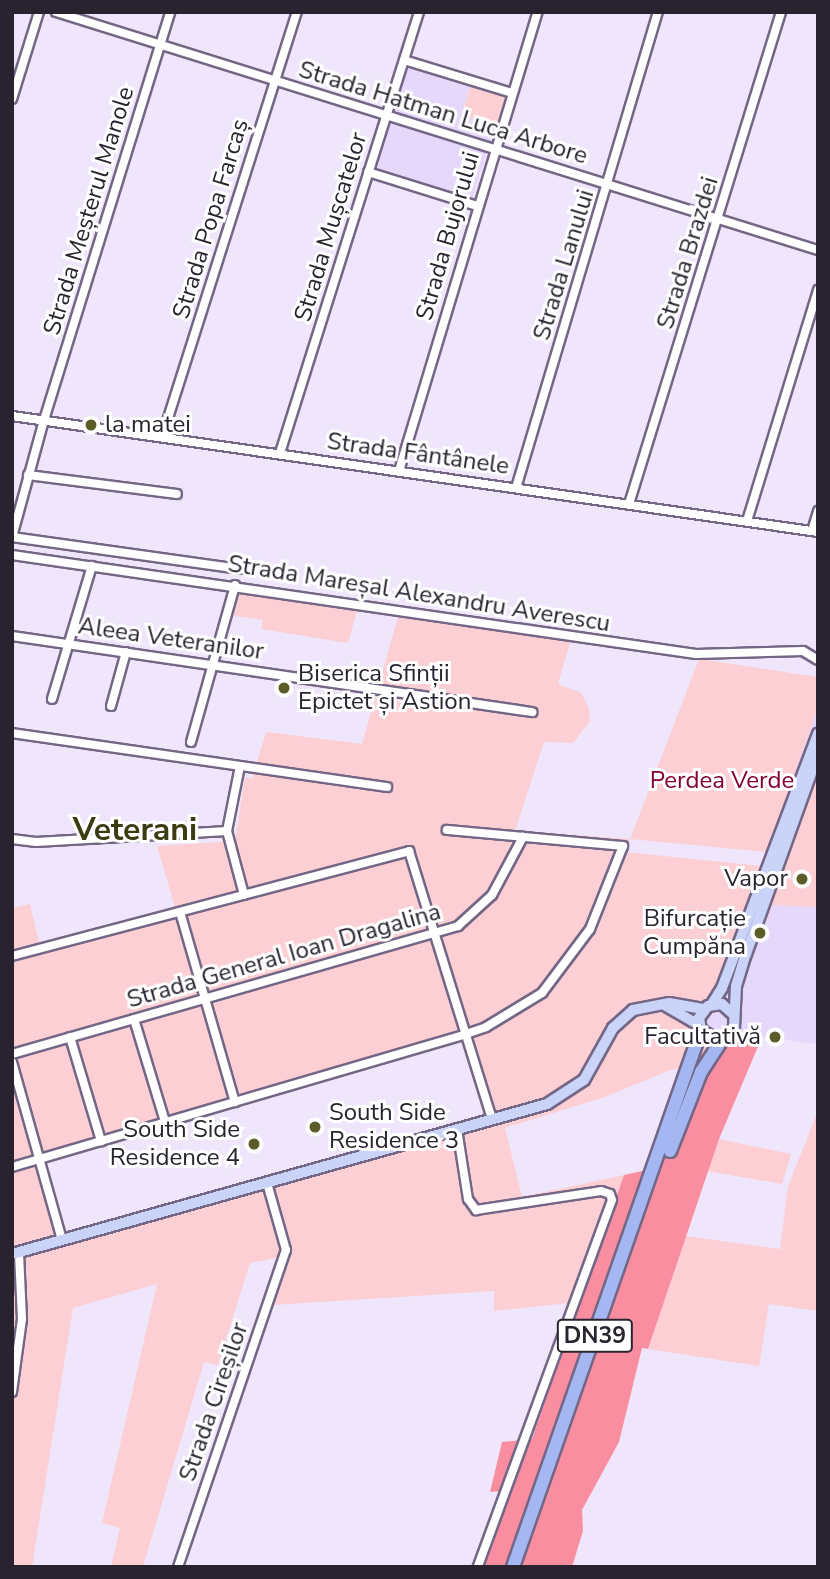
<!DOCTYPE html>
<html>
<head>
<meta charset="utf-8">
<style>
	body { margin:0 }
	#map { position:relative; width:830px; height:1579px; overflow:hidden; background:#efe6fb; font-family:"Nunito Sans",sans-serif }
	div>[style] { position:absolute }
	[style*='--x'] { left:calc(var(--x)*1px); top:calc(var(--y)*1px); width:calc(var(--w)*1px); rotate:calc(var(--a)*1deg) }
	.built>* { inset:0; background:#e6d8fa; transform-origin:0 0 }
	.green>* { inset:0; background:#fccfd4; transform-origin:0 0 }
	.forest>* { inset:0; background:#f88ea0 }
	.roads { filter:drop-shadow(2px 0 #746785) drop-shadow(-2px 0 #746785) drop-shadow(0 2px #746785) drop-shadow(0 -2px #746785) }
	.minor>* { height:8px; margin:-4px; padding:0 4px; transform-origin:4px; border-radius:4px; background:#fff }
	.major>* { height:10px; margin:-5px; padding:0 5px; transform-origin:5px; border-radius:5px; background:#c9d4f8 }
	.highway>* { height:12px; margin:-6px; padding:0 6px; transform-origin:6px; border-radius:6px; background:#a5b7f3 }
	.dots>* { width:19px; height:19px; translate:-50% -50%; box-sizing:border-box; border:4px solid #fff; border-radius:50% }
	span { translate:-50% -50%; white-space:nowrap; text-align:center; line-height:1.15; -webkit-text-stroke:6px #fff; paint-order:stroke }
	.shield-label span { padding:2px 5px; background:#fff; border:2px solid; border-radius:5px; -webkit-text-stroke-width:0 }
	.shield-label { font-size:23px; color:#28232f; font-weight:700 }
	.street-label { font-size:24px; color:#28232f }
	.poi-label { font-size:24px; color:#28232f }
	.left { translate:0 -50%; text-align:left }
	.right { translate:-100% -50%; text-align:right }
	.park-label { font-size:24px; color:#850032 }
	.district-label { font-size:32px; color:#3c3c13; font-weight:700 }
	.frame { position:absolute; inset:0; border:14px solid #28232f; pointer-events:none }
</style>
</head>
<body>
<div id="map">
	<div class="built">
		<div style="clip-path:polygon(405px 65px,471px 85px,461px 115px,497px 126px,492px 142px,390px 111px)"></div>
		<div style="left:387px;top:122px;width:104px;height:50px;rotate:17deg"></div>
		<div style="clip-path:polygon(818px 707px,818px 1044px,762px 1037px,705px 1043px,690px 1033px,715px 990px)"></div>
	</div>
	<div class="green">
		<div style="left:471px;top:85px;width:37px;height:32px;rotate:17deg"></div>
		<div style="clip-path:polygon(238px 589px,358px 607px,348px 643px,261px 629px,263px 620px,229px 615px)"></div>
		<div style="clip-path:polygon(evenodd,399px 613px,571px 639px,558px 684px,581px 693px,589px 708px,590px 721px,573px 743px,544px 742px,515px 831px,630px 839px,699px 659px,818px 677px,818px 707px,767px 852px,630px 839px,625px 852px,762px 866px,715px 990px,690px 1032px,705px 1043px,722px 1042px,706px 1076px,673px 1069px,605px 1097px,505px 1128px,522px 1197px,624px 1175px,579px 1302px,494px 1311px,494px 1291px,273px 1305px,291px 1255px,250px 1263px,218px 1365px,204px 1362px,143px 1567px,111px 1567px,120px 1528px,102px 1523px,157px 1284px,73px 1308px,32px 1567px,12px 1567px,12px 908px,30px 904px,40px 946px,176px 911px,157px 846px,235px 841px,245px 777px,252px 779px,266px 732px,362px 744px,399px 613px,464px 1041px,490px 1115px,66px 1233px,45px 1162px,464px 1041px)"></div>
		<div style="clip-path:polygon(818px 775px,818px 907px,772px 905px,766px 925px,773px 893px)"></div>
		<div style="clip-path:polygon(818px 1111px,818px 1311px,769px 1304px,759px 1366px,648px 1349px,685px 1236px,780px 1249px,788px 1186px)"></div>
		<div style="clip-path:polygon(719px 1139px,791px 1154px,782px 1184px,707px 1171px)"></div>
	</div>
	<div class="forest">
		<div style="clip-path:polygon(762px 1037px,719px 1139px,648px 1349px,642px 1348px,619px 1442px,582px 1510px,583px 1531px,572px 1567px,484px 1567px,512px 1490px,490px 1492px,502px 1442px,532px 1439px,624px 1175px,651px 1169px,682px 1071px,706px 1076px,722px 1042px)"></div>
	</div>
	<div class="roads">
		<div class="minor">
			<div style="--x:56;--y:12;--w:798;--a:17.35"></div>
			<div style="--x:404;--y:60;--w:113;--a:17"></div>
			<div style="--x:12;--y:99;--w:91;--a:-72.8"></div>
			<div style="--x:368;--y:172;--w:114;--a:17.3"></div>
			<div style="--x:12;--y:416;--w:814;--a:8.19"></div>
			<div style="--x:162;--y:437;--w:446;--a:-72.4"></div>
			<div style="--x:280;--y:453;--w:462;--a:-72.5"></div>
			<div style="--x:399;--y:471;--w:480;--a:-73.2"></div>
			<div style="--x:28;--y:475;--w:150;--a:7.3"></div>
			<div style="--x:516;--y:488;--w:497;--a:-73.4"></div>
			<div style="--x:629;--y:504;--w:515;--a:-72.83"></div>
			<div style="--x:747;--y:521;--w:242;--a:-72.9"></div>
			<div style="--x:812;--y:531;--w:21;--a:-73"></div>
			<div style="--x:12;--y:537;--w:121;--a:-74.7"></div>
			<div style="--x:44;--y:420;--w:427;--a:-72.8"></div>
			<div style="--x:12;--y:537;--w:230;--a:8"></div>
			<div style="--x:12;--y:555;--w:691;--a:8.24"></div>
			<div style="--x:696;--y:654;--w:107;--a:-1.6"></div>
			<div style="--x:803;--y:651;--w:17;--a:31"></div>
			<div style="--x:12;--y:636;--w:526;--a:8.32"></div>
			<div style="--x:52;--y:699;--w:139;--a:-73.3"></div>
			<div style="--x:111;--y:706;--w:56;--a:-74.5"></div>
			<div style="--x:12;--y:733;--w:379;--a:8.2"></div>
			<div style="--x:191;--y:742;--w:163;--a:-74.3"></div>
			<div style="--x:240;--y:766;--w:66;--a:101.3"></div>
			<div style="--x:227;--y:831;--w:66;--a:75.1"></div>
			<div style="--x:12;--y:839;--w:24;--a:7"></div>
			<div style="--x:36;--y:842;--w:191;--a:-3.3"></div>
			<div style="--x:180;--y:912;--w:198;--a:73.9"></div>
			<div style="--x:12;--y:956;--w:411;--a:-14.8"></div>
			<div style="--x:409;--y:851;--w:281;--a:72.8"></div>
			<div style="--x:134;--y:1019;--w:108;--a:73.2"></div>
			<div style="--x:70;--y:1037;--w:109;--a:73.4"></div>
			<div style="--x:12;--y:1054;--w:464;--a:-16"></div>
			<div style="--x:458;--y:926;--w:46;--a:-42.4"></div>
			<div style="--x:492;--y:895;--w:66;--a:-61.9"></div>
			<div style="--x:12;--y:1062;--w:185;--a:74.3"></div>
			<div style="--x:457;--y:1129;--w:71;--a:81.1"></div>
			<div style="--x:468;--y:1199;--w:14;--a:54"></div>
			<div style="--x:476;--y:1210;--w:126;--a:-8.6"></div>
			<div style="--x:601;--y:1191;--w:9;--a:18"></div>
			<div style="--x:610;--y:1194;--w:6;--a:72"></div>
			<div style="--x:612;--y:1200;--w:391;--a:110.1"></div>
			<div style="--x:12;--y:1167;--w:473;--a:-16.3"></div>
			<div style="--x:466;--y:1034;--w:21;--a:-19"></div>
			<div style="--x:486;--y:1027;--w:66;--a:-31.3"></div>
			<div style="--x:542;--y:993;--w:80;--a:-53.1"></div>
			<div style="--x:590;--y:929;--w:89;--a:-68.3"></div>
			<div style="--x:623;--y:846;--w:177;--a:-174.8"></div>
			<div style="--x:12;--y:1392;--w:74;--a:-82.2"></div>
			<div style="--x:22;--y:1319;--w:67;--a:-92.6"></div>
			<div style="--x:178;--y:1567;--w:335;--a:-71.2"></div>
			<div style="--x:286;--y:1250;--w:70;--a:-105.8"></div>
		</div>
		<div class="major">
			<div style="--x:712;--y:1004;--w:19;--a:-58"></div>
			<div style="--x:722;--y:988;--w:272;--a:-69.3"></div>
			<div style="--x:666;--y:1006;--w:38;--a:30"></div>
			<div style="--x:733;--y:1014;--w:15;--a:-138"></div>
			<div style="--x:722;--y:1004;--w:14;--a:172"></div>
			<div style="--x:708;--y:1006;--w:15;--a:127"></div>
			<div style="--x:699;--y:1018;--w:12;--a:81"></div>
			<div style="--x:701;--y:1030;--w:17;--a:31"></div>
			<div style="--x:716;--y:1039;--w:11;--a:-15"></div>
			<div style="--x:727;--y:1036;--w:11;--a:-49"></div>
			<div style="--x:734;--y:1028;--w:42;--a:-87.3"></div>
			<div style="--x:736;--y:986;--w:34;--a:-73"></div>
			<div style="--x:746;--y:954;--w:213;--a:-70.2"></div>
			<div style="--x:12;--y:1254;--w:556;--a:-15.66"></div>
			<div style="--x:547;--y:1104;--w:44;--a:-33"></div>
			<div style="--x:584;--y:1080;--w:60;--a:-60.9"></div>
			<div style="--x:613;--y:1028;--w:27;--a:-42"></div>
			<div style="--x:633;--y:1010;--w:37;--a:-11"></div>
			<div style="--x:669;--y:1003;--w:36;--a:10"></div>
		</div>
		<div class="highway">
			<div style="--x:670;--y:1151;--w:85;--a:-68.6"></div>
			<div style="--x:701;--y:1072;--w:40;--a:-57.1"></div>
			<div style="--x:513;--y:1567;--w:569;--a:-70.71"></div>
		</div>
	</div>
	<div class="dots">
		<div style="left:91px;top:425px;background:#5c5c29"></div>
		<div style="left:284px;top:688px;background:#5c5c29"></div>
		<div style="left:802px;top:879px;background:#5c5c29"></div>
		<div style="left:760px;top:933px;background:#5c5c29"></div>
		<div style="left:775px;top:1037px;background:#5c5c29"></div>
		<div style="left:315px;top:1127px;background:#5c5c29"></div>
		<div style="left:254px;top:1144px;background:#5c5c29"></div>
	</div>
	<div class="shield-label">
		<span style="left:595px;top:1336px">DN39</span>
	</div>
	<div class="street-label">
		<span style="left:443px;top:113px;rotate:17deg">Strada Hatman Luca Arbore</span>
		<span style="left:89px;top:211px;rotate:-73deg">Strada Meșterul Manole</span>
		<span style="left:211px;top:219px;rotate:-73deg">Strada Popa Farcaș</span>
		<span style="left:331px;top:227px;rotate:-73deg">Strada Mușcatelor</span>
		<span style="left:448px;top:236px;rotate:-74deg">Strada Bujorului</span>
		<span style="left:688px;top:253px;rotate:-73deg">Strada Brazdei</span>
		<span style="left:564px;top:265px;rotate:-73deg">Strada Lanului</span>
		<span style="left:418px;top:454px;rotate:8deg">Strada Fântânele</span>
		<span style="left:419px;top:594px;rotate:9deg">Strada Mareșal Alexandru Averescu</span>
		<span style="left:171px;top:639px;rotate:8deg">Aleea Veteranilor</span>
		<span style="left:284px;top:956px;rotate:-16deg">Strada General Ioan Dragalina</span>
		<span style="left:214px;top:1402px;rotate:-71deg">Strada Cireșilor</span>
	</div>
	<div class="poi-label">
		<span class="left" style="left:105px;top:425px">la matei</span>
		<span class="left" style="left:298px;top:688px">Biserica Sfinții<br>Epictet și Astion</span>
		<span class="right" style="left:788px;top:879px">Vapor</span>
		<span class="right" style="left:746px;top:933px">Bifurcație<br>Cumpăna</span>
		<span class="right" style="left:761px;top:1037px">Facultativă</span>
		<span class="left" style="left:329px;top:1127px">South Side<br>Residence 3</span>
		<span class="right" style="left:240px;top:1144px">South Side<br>Residence 4</span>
	</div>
	<div class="park-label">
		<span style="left:722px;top:781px">Perdea Verde</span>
	</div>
	<div class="district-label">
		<span style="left:135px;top:830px">Veterani</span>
	</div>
	<div class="frame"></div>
</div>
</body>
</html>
